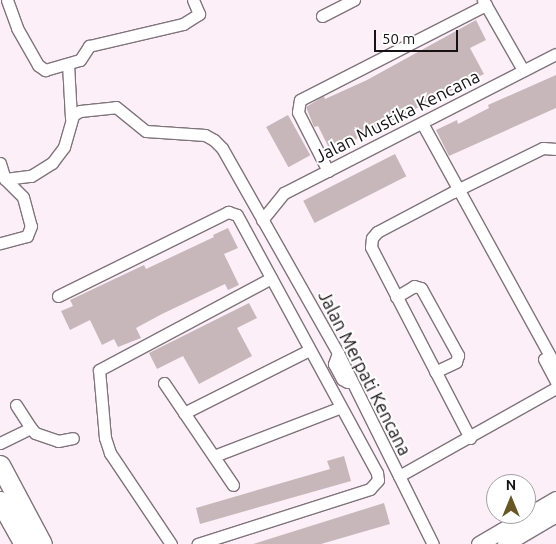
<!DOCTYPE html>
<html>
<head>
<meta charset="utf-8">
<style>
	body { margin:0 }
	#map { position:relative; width:556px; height:544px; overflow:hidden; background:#fdeff7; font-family:Ubuntu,sans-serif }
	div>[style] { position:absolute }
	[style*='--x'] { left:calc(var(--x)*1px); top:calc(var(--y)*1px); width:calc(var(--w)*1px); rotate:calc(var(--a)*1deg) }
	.building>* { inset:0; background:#c7b7ba; transform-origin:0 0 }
	.roads { filter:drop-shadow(1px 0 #80747b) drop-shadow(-1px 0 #80747b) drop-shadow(0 1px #80747b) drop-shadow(0 -1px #80747b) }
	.minor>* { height:11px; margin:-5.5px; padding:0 5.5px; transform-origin:5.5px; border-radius:5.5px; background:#fff }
	.tertiary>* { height:15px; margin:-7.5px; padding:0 7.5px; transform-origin:7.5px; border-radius:7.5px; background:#fff }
	.primary>* { height:19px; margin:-9.5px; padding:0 9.5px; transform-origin:9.5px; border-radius:9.5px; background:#fff }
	span { translate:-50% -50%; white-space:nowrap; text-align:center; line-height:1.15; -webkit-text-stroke:4px #fff; paint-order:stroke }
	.street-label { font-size:18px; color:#171215 }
	.north { position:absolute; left:486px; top:474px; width:50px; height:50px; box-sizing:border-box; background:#fff; border:1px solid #a2a0a1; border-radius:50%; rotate:0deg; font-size:14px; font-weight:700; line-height:20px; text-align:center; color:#171215 }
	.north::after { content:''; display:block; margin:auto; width:18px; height:22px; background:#675724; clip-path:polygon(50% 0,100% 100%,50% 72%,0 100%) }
	.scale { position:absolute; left:374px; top:30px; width:84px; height:22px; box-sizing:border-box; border:2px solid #171215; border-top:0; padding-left:6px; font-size:15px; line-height:18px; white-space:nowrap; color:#171215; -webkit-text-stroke:4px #fff; paint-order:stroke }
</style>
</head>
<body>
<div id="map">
	<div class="building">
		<div style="clip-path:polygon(476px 20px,486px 40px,470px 48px,484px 74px,331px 152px,318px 126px,314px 127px,306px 107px,324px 96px,325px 99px,367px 80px)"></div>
		<div style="clip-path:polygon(556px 75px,556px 108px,449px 156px,436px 130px,457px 120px,458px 124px,489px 108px,488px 105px)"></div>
		<div style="left:288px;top:115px;width:46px;height:25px;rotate:61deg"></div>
		<div style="left:395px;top:154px;width:25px;height:103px;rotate:63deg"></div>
		<div style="clip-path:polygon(228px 228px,238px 248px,224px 254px,239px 285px,228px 290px,225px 284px,162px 314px,136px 328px,141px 338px,118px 347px,114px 339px,102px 345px,90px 320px,70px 330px,61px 311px,73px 306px,70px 300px,144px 265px,146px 269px,214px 237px,213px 235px)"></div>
		<div style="clip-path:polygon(249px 303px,257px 318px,237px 328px,252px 356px,199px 384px,183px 356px,157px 369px,149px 353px)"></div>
		<div style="clip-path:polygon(344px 456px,351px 481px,200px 524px,196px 508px,330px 469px,327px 461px)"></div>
		<div style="clip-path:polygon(384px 503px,390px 524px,321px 544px,253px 544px)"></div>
	</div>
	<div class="roads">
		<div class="minor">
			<div style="--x:7;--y:0;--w:30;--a:70"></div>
			<div style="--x:17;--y:28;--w:43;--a:60.4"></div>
			<div style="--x:38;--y:65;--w:9;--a:36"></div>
			<div style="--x:45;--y:70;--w:36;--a:-16"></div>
			<div style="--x:80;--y:60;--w:17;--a:-57"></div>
			<div style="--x:89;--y:46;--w:97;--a:-13.2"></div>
			<div style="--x:183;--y:24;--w:19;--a:-32"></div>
			<div style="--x:199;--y:14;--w:15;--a:-113"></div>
			<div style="--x:483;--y:0;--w:81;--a:60.3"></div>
			<div style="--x:322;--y:16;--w:36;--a:-27"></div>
			<div style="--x:68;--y:64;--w:54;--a:86.8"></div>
			<div style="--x:422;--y:123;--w:278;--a:61.2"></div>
			<div style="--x:0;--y:163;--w:17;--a:73"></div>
			<div style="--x:5;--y:179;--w:25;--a:45"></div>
			<div style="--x:23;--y:197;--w:30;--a:75"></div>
			<div style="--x:31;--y:226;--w:11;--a:112"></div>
			<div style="--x:27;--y:236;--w:28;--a:165"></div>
			<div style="--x:328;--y:171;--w:66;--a:-117"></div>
			<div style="--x:298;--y:112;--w:12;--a:-81"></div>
			<div style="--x:300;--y:100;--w:209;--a:-27.1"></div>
			<div style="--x:5;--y:179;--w:26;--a:-7"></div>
			<div style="--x:31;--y:176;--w:25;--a:-32"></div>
			<div style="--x:52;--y:163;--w:20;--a:-53"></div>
			<div style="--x:64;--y:147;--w:33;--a:-74"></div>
			<div style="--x:73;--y:115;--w:8;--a:-30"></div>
			<div style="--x:80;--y:111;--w:36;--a:-6"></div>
			<div style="--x:116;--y:107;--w:38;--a:39"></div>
			<div style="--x:146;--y:131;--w:59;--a:3.9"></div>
			<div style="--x:205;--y:135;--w:10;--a:29"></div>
			<div style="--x:214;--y:140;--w:11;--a:45"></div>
			<div style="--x:222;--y:148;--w:236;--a:60.5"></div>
			<div style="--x:338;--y:353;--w:213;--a:63.6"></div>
			<div style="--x:262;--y:220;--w:35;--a:-51"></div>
			<div style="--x:284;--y:193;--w:305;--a:-27.1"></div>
			<div style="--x:58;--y:296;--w:190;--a:-26.3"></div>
			<div style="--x:228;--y:212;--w:9;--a:18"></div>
			<div style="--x:237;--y:215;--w:294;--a:61.5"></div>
			<div style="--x:377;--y:473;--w:7;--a:82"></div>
			<div style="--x:378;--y:480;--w:12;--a:132"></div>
			<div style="--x:370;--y:489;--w:181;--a:162.3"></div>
			<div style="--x:396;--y:297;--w:21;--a:-31"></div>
			<div style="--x:414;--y:286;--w:7;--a:16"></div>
			<div style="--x:421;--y:288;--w:77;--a:61.1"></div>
			<div style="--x:458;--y:355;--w:7;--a:106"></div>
			<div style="--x:456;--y:362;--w:23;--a:155"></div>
			<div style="--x:338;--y:353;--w:12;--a:110"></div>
			<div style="--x:334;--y:364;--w:17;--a:62"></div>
			<div style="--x:342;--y:379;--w:6;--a:31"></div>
			<div style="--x:544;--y:359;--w:26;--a:62"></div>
			<div style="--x:164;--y:383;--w:123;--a:55.9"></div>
			<div style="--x:16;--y:405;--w:27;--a:57"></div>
			<div style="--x:184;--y:413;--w:140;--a:-26.7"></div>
			<div style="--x:470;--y:438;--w:215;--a:-117.4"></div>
			<div style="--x:371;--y:247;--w:9;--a:-84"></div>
			<div style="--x:372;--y:238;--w:8;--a:-50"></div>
			<div style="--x:377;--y:232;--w:86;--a:-27.8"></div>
			<div style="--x:453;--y:192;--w:100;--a:-26.1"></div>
			<div style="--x:543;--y:148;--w:13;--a:4"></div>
			<div style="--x:0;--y:443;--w:34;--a:-26"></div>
			<div style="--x:31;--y:428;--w:6;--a:51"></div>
			<div style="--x:35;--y:433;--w:24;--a:19"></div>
			<div style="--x:58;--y:441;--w:15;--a:-11"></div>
			<div style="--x:214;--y:456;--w:134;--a:-21"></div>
			<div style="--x:399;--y:476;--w:180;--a:-29.3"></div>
			<div style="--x:171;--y:544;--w:110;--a:-123.8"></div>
			<div style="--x:110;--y:453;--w:16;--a:-108"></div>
			<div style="--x:105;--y:438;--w:68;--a:-95"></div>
			<div style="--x:99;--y:370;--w:195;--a:-28.1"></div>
		</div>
		<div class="tertiary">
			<div style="--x:479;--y:544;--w:89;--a:-30.3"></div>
			<div style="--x:505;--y:544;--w:59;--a:-30.5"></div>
		</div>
		<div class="primary">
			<div style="--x:0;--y:465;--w:89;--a:62"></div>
			<div style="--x:0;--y:501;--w:49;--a:60.8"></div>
		</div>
	</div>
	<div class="street-label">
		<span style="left:397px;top:116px;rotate:-27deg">Jalan Mustika Kencana</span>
		<span style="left:365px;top:373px;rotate:63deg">Jalan Merpati Kencana</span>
	</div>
	<div class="north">N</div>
	<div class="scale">50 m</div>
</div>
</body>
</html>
